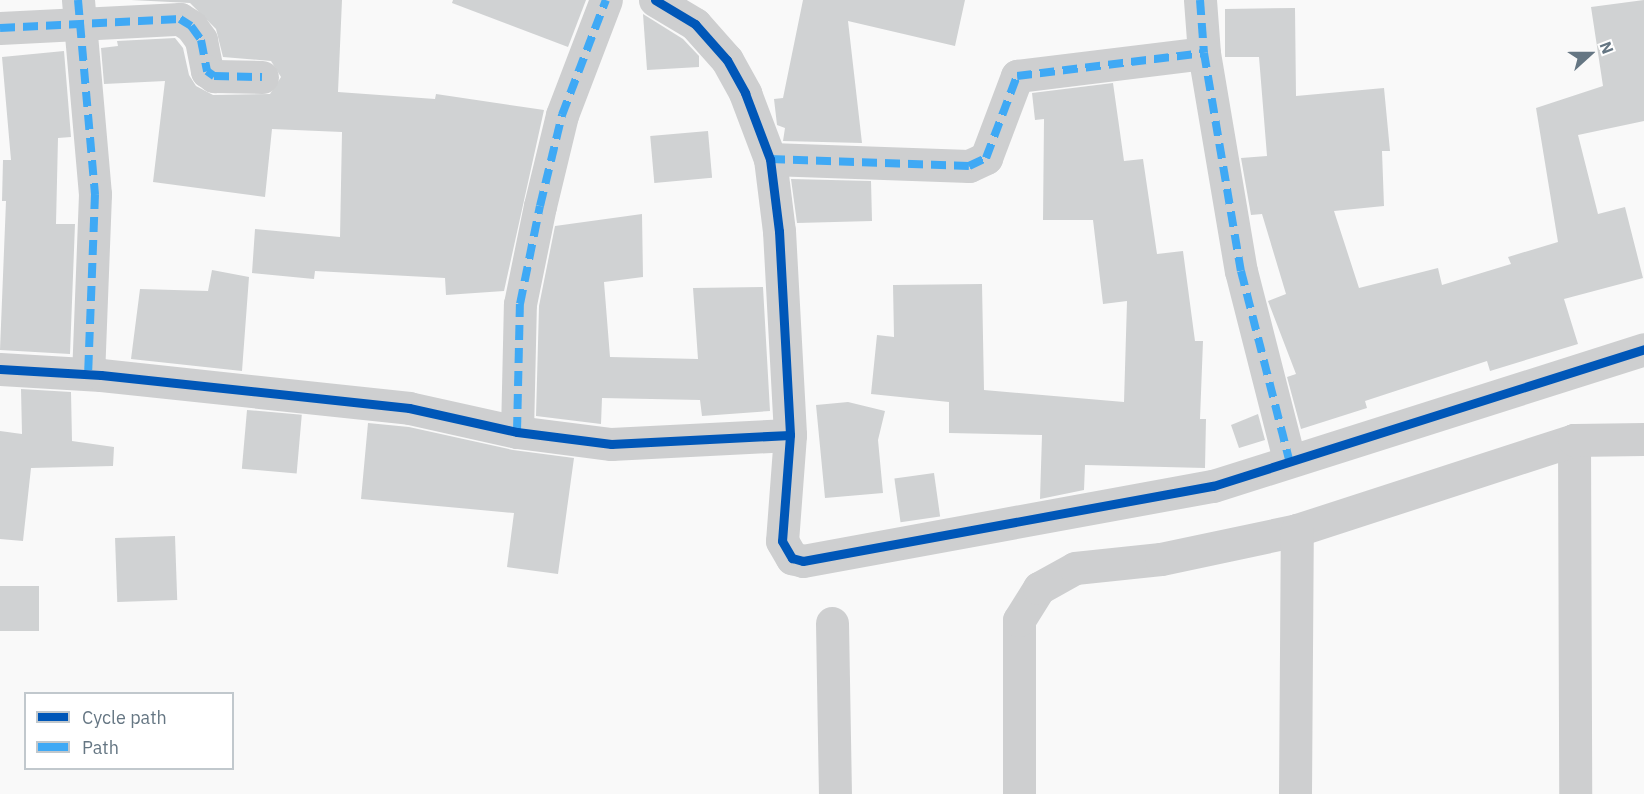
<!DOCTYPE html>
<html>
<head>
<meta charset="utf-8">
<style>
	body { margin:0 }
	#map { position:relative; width:1644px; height:794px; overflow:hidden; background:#f9f9f9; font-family:"IBM Plex Sans",sans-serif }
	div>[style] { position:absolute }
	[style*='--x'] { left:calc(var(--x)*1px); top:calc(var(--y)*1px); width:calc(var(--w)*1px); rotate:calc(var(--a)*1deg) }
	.building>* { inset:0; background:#d0d2d3; transform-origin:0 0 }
	.minor>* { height:33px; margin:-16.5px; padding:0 16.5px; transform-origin:16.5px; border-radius:16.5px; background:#cecfd0 }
	.quiet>* { height:8px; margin-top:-4px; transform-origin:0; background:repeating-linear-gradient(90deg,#3fa9f5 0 15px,transparent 0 23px) }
	.cycleway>* { height:9px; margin:-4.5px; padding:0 4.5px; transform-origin:4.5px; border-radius:4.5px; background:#0057b8 }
	span { translate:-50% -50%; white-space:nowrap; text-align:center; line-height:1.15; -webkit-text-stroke:6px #fff; paint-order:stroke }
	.legend { position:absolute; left:24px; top:692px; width:210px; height:78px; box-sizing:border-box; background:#fff; border:2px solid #c1c8cd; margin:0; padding:8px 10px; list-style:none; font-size:18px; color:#657683 }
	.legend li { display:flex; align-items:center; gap:12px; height:30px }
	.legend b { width:30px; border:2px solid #c1c8cd }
	.north { position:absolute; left:1560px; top:24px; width:60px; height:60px; -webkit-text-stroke:4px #fff; paint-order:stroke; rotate:69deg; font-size:16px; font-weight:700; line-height:24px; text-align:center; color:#657683 }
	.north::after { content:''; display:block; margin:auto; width:21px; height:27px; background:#657683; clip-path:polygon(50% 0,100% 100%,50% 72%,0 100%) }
</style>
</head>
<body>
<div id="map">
	<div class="building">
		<div style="clip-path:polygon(131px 0,342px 0,338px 92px,435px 99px,436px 94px,544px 110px,504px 291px,446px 295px,445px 278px,315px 271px,314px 279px,252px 273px,255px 229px,340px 237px,342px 132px,272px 129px,265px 197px,153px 182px,165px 81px,104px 84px,101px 48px,118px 46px,117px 41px,175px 38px,183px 48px,189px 75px,196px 86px,213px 95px,270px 94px,281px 77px,271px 61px,223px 57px,216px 29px,190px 3px)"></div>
		<div style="clip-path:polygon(453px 0,586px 0,568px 47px,452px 3px)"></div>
		<div style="clip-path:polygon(803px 0,965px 0,955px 46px,848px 21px,862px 143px,783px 141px,785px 128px,777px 125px,774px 99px,783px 98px)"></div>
		<div style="clip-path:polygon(1644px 0,1644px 121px,1578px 135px,1598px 214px,1625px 207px,1643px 278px,1564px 299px,1578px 344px,1490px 371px,1487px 361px,1365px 401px,1367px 408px,1301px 429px,1287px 377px,1296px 374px,1268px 301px,1286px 294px,1262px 214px,1251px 215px,1241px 158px,1267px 156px,1259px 57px,1225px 57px,1225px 9px,1295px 8px,1296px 96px,1384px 88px,1390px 151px,1382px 151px,1384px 206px,1334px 211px,1359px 288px,1438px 268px,1442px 285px,1511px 264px,1508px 257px,1558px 242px,1536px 108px,1603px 86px,1591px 7px)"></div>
		<div style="clip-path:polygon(643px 14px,683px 39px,699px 56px,699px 67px,647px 70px)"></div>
		<div style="clip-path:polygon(64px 51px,71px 137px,58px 138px,56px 224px,75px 224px,70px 354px,0 350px,6px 201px,2px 201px,3px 160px,11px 160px,2px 57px)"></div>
		<div style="clip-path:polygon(1113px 83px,1124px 161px,1143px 159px,1157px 254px,1183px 251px,1195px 341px,1203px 341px,1200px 419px,1206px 419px,1205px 468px,1085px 465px,1084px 490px,1040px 499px,1042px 435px,949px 433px,949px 402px,871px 394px,877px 335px,894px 337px,893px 285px,982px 284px,984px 390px,1124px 402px,1127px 301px,1103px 304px,1093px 220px,1043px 220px,1044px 119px,1035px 120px,1032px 93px)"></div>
		<div style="left:708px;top:131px;width:47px;height:58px;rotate:85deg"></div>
		<div style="clip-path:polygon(791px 179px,871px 181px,872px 221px,797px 223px)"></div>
		<div style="clip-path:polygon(642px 214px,643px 277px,604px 282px,610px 357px,698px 359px,693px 288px,763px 287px,770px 411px,702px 416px,700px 400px,602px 398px,601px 424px,536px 416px,539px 306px,555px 226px)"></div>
		<div style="clip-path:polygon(212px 270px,249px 277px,242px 371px,131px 359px,140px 289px,208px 291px)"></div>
		<div style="clip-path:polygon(21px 389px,71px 392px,72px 441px,114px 447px,113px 466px,31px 468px,23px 541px,0 539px,0 431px,22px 434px)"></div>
		<div style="clip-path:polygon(848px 402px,885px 411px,878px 440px,883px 493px,825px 498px,816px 405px)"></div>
		<div style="left:247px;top:410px;width:55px;height:59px;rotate:5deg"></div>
		<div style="clip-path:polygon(1258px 414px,1265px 440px,1239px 448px,1231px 425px)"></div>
		<div style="clip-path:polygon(368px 423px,409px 427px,513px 450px,574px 458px,558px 574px,507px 567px,514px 513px,361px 499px)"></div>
		<div style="left:934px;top:473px;width:44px;height:40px;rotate:82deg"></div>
		<div style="left:175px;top:536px;width:64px;height:60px;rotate:88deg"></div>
		<div style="left:0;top:586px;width:39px;height:45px"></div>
	</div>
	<div class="minor">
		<div style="--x:78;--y:0;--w:195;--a:85"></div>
		<div style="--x:95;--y:194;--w:180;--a:92.2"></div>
		<div style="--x:655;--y:0;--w:47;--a:31"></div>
		<div style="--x:695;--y:24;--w:48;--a:48.4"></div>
		<div style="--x:727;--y:60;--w:38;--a:61"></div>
		<div style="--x:745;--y:93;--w:71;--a:69.3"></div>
		<div style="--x:770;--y:159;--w:73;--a:82.9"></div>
		<div style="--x:779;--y:231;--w:204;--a:86.9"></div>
		<div style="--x:790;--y:435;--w:106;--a:94.3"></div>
		<div style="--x:782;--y:541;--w:20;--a:60"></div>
		<div style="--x:792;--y:558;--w:11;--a:15"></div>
		<div style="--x:803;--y:561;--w:417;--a:-10.4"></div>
		<div style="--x:1213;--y:486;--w:452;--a:-17.6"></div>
		<div style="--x:1200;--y:0;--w:53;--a:85.7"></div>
		<div style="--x:1204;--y:53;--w:221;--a:80.4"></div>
		<div style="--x:1241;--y:271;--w:194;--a:75.7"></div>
		<div style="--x:0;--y:28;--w:180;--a:-2.9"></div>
		<div style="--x:180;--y:19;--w:13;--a:32"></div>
		<div style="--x:191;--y:26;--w:17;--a:54"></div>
		<div style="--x:201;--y:40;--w:32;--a:79"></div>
		<div style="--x:207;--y:71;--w:9;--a:36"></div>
		<div style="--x:214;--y:76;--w:48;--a:1.2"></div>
		<div style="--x:770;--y:159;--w:199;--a:2"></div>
		<div style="--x:969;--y:166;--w:19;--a:-25"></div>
		<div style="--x:986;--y:158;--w:88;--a:-69.3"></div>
		<div style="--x:1017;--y:76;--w:188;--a:-7"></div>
		<div style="--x:0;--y:369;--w:101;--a:3.4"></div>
		<div style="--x:101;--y:375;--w:310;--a:6.1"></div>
		<div style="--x:409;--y:408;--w:111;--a:12.5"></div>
		<div style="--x:517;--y:432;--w:95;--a:7.3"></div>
		<div style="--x:611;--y:444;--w:179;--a:-2.9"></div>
		<div style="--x:517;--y:432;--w:128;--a:-88.7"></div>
		<div style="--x:520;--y:304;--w:100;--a:-78.5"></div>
		<div style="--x:540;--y:206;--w:94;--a:-76.4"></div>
		<div style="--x:562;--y:115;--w:123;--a:-69.1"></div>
		<div style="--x:1574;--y:440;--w:354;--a:89.8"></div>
		<div style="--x:832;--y:623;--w:171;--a:89"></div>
		<div style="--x:1019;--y:794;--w:174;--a:-90"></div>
		<div style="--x:1019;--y:620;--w:38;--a:-58"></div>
		<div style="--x:1039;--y:588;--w:41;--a:-29.1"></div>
		<div style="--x:1075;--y:568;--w:86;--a:-6"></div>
		<div style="--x:1161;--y:559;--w:139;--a:-12"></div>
		<div style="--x:1297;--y:530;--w:291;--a:-18"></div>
		<div style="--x:1574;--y:440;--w:70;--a:-0.8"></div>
		<div style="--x:1295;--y:794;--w:264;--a:-89.6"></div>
	</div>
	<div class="quiet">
		<div style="--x:78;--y:0;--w:195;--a:85"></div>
		<div style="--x:95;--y:194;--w:180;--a:92.2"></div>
		<div style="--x:1200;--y:0;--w:53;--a:85.7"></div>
		<div style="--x:1204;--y:53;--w:221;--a:80.4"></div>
		<div style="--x:1241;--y:271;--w:194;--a:75.7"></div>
		<div style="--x:0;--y:28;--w:180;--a:-2.9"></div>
		<div style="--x:180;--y:19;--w:13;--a:32"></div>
		<div style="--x:191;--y:26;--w:17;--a:54"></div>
		<div style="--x:201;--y:40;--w:32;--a:79"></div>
		<div style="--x:207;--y:71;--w:9;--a:36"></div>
		<div style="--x:214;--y:76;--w:48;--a:1.2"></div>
		<div style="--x:770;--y:159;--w:199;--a:2"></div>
		<div style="--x:969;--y:166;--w:19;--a:-25"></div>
		<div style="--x:986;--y:158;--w:88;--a:-69.3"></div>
		<div style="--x:1017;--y:76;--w:188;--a:-7"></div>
		<div style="--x:517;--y:432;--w:128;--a:-88.7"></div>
		<div style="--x:520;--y:304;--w:100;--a:-78.5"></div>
		<div style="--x:540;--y:206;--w:94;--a:-76.4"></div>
		<div style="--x:562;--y:115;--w:123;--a:-69.1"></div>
	</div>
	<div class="cycleway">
		<div style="--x:655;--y:0;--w:47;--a:31"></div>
		<div style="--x:695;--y:24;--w:48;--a:48.4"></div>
		<div style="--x:727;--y:60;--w:38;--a:61"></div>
		<div style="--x:745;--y:93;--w:71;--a:69.3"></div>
		<div style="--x:770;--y:159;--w:73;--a:82.9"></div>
		<div style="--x:779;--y:231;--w:204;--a:86.9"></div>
		<div style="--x:790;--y:435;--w:106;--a:94.3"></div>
		<div style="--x:782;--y:541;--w:20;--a:60"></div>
		<div style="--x:792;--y:558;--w:11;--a:15"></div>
		<div style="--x:803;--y:561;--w:417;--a:-10.4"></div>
		<div style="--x:1213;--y:486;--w:452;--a:-17.6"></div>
		<div style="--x:0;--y:369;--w:101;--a:3.4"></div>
		<div style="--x:101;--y:375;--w:310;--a:6.1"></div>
		<div style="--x:409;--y:408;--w:111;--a:12.5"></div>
		<div style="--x:517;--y:432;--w:95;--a:7.3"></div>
		<div style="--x:611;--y:444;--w:179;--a:-2.9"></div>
	</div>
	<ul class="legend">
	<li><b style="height:8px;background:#0057b8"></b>Cycle path</li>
	<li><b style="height:8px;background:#3fa9f5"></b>Path</li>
	</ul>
	<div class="north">N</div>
</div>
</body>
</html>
